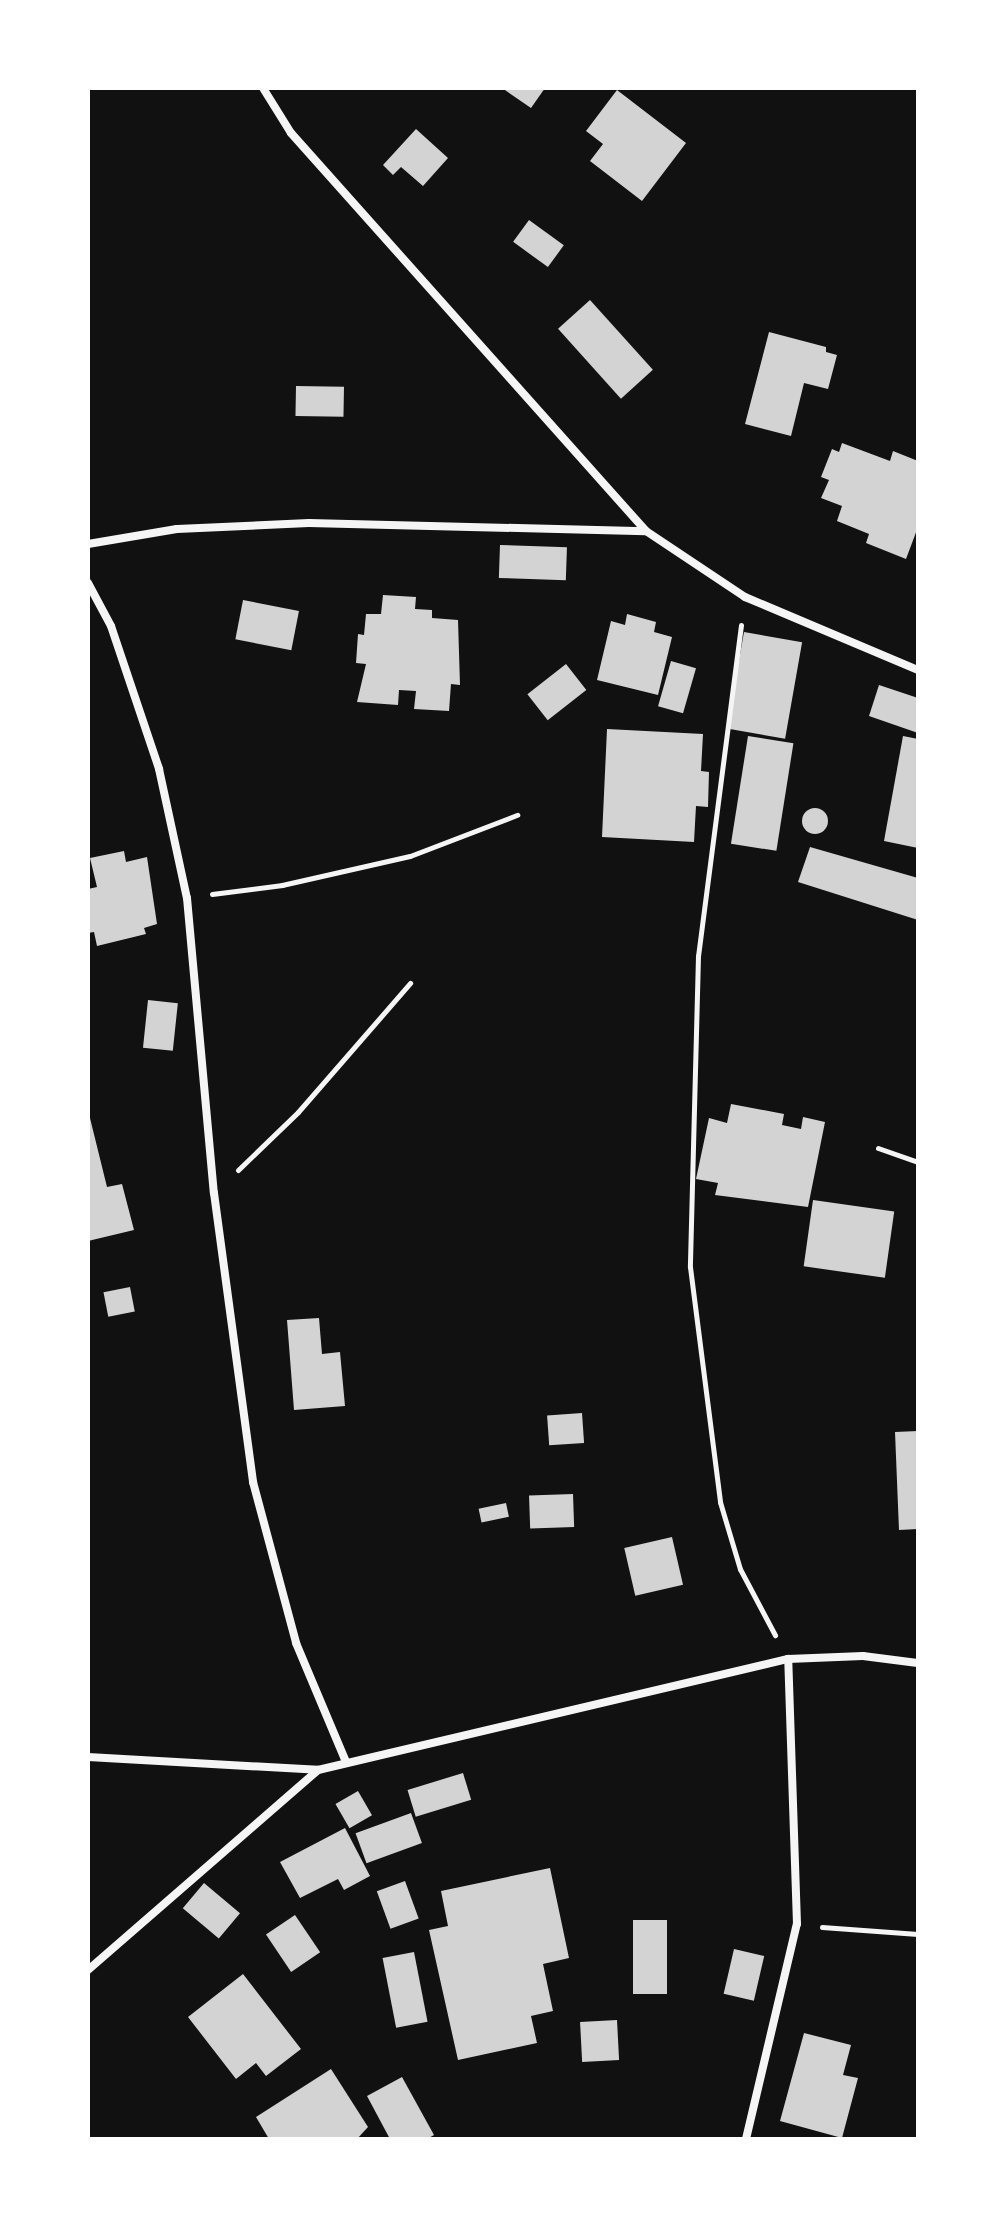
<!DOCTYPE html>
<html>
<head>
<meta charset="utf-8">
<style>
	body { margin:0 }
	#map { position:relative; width:1006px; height:2227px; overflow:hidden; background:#111; font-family:"Times New Roman",serif }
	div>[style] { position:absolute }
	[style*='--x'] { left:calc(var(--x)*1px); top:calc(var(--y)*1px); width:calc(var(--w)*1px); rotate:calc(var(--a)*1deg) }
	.building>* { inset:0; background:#d3d3d3; transform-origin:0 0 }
	.round { border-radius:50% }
	.path>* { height:5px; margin:-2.5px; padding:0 2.5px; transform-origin:2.5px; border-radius:2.5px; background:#f5f5f5 }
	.minor>* { height:8px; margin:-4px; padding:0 4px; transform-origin:4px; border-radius:4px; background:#f5f5f5 }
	span { translate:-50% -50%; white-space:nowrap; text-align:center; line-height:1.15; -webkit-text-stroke:7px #fff; paint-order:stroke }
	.frame { position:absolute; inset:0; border:90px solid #fff; pointer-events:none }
</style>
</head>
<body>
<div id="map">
	<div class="building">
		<div style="clip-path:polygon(502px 88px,545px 88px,531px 108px)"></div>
		<div style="clip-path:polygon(617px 90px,686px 143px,642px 201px,590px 161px,603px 144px,586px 131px)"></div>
		<div style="clip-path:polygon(416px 129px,448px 158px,423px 186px,401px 167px,393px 175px,383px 165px)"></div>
		<div style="left:529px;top:220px;width:43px;height:27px;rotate:36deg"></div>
		<div style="left:590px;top:300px;width:94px;height:43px;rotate:48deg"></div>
		<div style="clip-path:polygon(769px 332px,826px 347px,826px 352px,837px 355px,828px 389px,804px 383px,791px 436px,745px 424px)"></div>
		<div style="left:296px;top:386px;width:48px;height:30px;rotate:1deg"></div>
		<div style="clip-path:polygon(842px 443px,890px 461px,893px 451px,918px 461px,918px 527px,906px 559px,866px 543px,869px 534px,837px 521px,842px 506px,821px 498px,829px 480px,821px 477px,832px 449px,839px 452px)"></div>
		<div style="left:500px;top:545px;width:67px;height:33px;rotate:2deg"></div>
		<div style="clip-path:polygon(383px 595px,416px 597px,415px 609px,432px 610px,432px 618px,458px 620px,460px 685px,451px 684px,449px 711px,414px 709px,416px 691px,399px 690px,398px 705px,357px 702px,366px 664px,356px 663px,358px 634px,364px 635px,366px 614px,381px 614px)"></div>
		<div style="left:243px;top:600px;width:57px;height:40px;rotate:11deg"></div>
		<div style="clip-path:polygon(627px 614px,656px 622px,654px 632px,672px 637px,658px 695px,597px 680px,611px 621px,625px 625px)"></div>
		<div style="left:744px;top:632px;width:59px;height:98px;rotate:10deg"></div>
		<div style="left:671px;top:661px;width:26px;height:47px;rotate:16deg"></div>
		<div style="left:566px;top:664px;width:33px;height:49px;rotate:52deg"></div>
		<div style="clip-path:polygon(879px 685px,918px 698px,918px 733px,869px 716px)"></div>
		<div style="clip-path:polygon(607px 729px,703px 734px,701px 771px,709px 772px,708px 807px,696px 806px,694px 842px,602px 837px)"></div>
		<div style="left:748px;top:736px;width:46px;height:109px;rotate:9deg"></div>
		<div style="clip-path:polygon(903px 736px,918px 739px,918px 848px,884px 841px)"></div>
		<div class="round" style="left:802px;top:808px;width:26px;height:26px"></div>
		<div style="clip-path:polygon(810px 847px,918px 878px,918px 920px,798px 882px)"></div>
		<div style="clip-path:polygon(124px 851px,126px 862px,147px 857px,157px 924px,144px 928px,146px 934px,97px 946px,94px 932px,88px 933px,88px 889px,97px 887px,90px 858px)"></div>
		<div style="left:148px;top:1000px;width:30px;height:48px;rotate:6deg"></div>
		<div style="clip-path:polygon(731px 1104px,784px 1114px,782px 1125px,801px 1129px,803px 1117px,825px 1122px,808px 1207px,715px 1195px,718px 1183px,696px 1179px,709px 1118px,727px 1123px)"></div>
		<div style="clip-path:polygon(88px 1110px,107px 1187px,122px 1184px,134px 1230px,88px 1241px)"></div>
		<div style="left:813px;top:1200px;width:82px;height:67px;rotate:8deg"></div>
		<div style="left:130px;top:1287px;width:25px;height:27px;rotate:79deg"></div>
		<div style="clip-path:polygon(319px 1318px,322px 1354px,340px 1352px,345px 1406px,294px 1410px,287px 1320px)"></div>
		<div style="left:582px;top:1413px;width:30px;height:35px;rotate:86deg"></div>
		<div style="clip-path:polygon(918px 1431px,918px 1529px,899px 1530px,895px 1432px)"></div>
		<div style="left:573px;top:1494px;width:33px;height:44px;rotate:88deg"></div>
		<div style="left:506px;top:1503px;width:14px;height:28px;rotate:78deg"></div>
		<div style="left:672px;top:1537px;width:49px;height:49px;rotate:77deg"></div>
		<div style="left:463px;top:1773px;width:28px;height:58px;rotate:73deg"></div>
		<div style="left:358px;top:1791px;width:28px;height:26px;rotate:60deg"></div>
		<div style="left:411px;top:1813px;width:32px;height:59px;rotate:70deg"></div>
		<div style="clip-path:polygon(345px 1828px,370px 1876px,344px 1890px,338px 1879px,300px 1898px,280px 1862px)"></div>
		<div style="clip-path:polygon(550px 1868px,569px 1958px,543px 1964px,553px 2011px,531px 2016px,537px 2043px,458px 2060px,429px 1930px,448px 1926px,441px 1891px)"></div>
		<div style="left:405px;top:1881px;width:40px;height:30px;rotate:70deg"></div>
		<div style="left:204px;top:1883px;width:47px;height:33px;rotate:40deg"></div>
		<div style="left:295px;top:1915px;width:45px;height:35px;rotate:56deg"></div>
		<div style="left:633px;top:1920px;width:34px;height:74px"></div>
		<div style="left:734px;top:1949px;width:31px;height:46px;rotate:13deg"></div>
		<div style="left:414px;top:1952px;width:71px;height:32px;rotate:79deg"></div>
		<div style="clip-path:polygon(243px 1974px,301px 2049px,266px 2076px,256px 2063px,236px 2079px,188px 2017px)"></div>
		<div style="left:617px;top:2020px;width:40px;height:37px;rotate:87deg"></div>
		<div style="clip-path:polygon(804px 2033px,851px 2045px,843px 2075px,858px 2078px,842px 2138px,780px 2121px)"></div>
		<div style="clip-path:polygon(331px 2069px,368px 2127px,357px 2139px,269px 2139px,256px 2117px)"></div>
		<div style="clip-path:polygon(402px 2077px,434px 2135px,427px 2139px,390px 2139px,367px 2096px)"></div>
	</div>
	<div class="path">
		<div style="--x:741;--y:625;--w:334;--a:97.4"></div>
		<div style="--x:698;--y:956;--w:311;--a:91.5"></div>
		<div style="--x:690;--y:1267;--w:237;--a:82.7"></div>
		<div style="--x:720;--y:1502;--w:70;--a:73.4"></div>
		<div style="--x:740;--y:1569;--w:75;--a:62.1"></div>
		<div style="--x:212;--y:894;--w:71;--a:-7.3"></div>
		<div style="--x:282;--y:885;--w:131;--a:-12.8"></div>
		<div style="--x:410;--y:856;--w:115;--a:-21"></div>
		<div style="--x:878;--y:1148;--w:42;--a:19.3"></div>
		<div style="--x:238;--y:1170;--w:83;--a:-44"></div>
		<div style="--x:298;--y:1112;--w:171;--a:-49"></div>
		<div style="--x:822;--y:1927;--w:96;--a:4.2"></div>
	</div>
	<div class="minor">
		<div style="--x:263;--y:88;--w:53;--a:58.1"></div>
		<div style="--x:291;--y:133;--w:533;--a:48.27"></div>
		<div style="--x:646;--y:531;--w:119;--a:33.7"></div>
		<div style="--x:745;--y:597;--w:188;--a:22.9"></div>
		<div style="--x:88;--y:544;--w:90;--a:-9.6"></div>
		<div style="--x:177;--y:529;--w:132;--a:-2.6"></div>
		<div style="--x:309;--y:523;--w:337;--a:1.4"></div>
		<div style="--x:88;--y:583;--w:49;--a:61.9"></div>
		<div style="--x:111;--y:626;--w:151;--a:71.4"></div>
		<div style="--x:159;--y:769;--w:132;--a:77.8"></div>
		<div style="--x:187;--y:898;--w:296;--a:84.8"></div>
		<div style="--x:214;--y:1193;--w:292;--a:82.3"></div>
		<div style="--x:253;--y:1482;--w:167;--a:75"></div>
		<div style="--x:296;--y:1643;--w:129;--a:67.2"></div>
		<div style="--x:88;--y:1757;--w:230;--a:3.2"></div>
		<div style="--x:318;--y:1770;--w:483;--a:-13.3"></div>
		<div style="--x:788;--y:1659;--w:75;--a:-2.3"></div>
		<div style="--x:863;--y:1656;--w:55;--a:7.3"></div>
		<div style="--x:88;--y:1970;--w:305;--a:-41"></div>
		<div style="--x:746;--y:2139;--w:221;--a:-76.7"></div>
		<div style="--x:797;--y:1924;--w:265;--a:-91.9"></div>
	</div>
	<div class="frame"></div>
</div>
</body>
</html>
